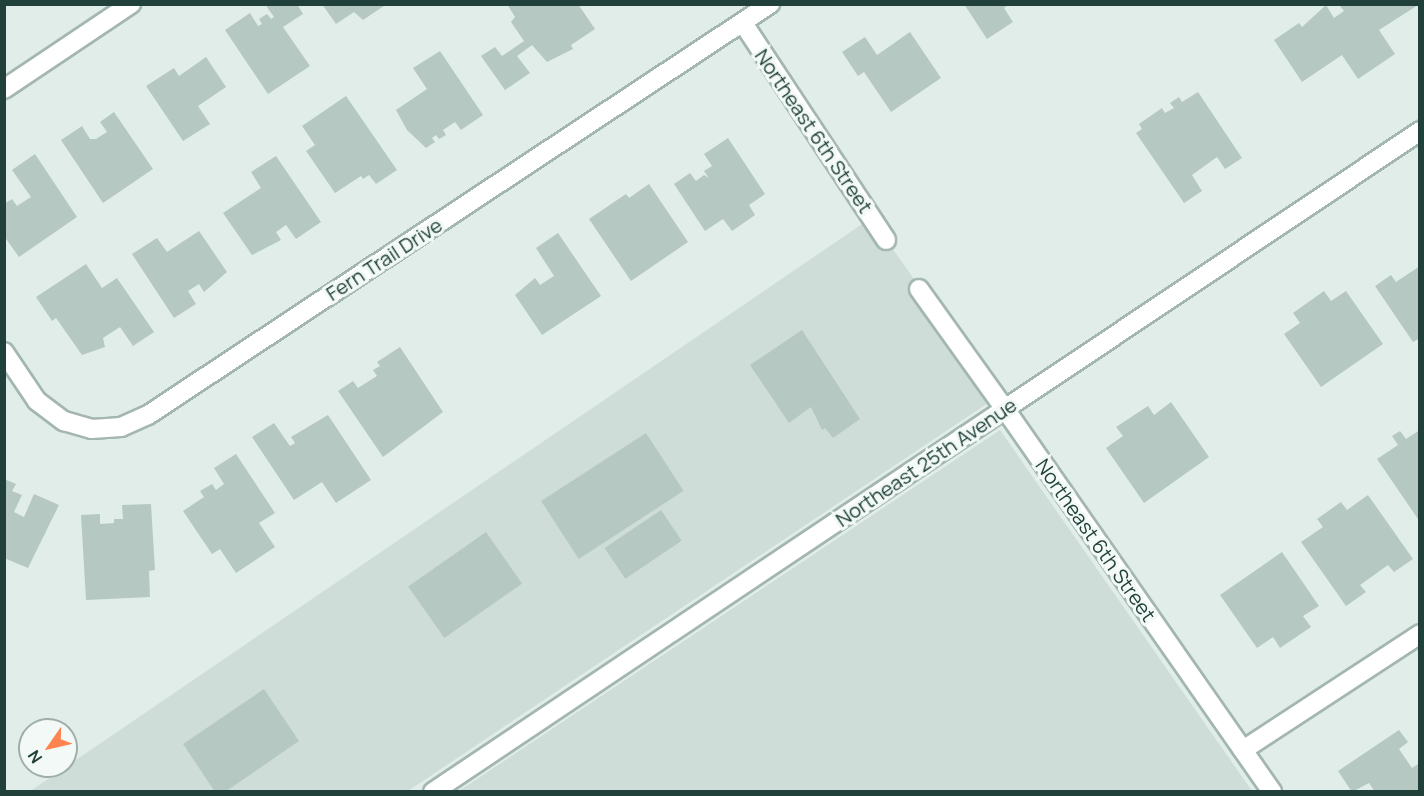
<!DOCTYPE html>
<html>
<head>
<meta charset="utf-8">
<style>
	body { margin:0 }
	#map { position:relative; width:1424px; height:796px; overflow:hidden; background:#e1ede9; font-family:Manrope,sans-serif }
	div>[style] { position:absolute }
	[style*='--x'] { left:calc(var(--x)*1px); top:calc(var(--y)*1px); width:calc(var(--w)*1px); rotate:calc(var(--a)*1deg) }
	.built>* { inset:0; background:#cfddd8 }
	.building>* { inset:0; background:#b6c8c2; transform-origin:0 0 }
	.roads { filter:drop-shadow(2px 0 #a3b6b1) drop-shadow(-2px 0 #a3b6b1) drop-shadow(0 2px #a3b6b1) drop-shadow(0 -2px #a3b6b1) }
	.street>* { height:18px; margin:-9px; padding:0 9px; transform-origin:9px; border-radius:9px; background:#fff }
	.secondary>* { height:18px; margin:-9px; padding:0 9px; transform-origin:9px; border-radius:9px; background:#fff }
	span { translate:-50% -50%; white-space:nowrap; text-align:center; line-height:1.15; -webkit-text-stroke:6px #f2f9f6; paint-order:stroke }
	.street-label { font-size:20px; color:#204039 }
	.frame { position:absolute; inset:0; border:6px solid #204039; pointer-events:none }
	.north { position:absolute; left:18px; top:718px; width:60px; height:60px; box-sizing:border-box; background:#f2f9f6; border:2px solid #9eafaa; border-radius:50%; rotate:236deg; font-size:16px; font-weight:700; line-height:24px; text-align:center; color:#204039 }
	.north::after { content:''; display:block; margin:auto; width:21px; height:27px; background:#fe844f; clip-path:polygon(50% 0,100% 100%,50% 72%,0 100%) }
</style>
</head>
<body>
<div id="map">
	<div class="built">
		<div style="clip-path:polygon(871px 218px,997px 397px,408px 791px,29px 792px)"></div>
		<div style="clip-path:polygon(1000px 430px,1252px 791px,459px 791px)"></div>
	</div>
	<div class="building">
		<div style="clip-path:polygon(265px 4px,297px 4px,303px 14px,283px 27px,310px 66px,268px 94px,225px 30px,250px 13px,258px 26px,262px 24px,259px 19px,267px 14px,271px 19px,274px 17px)"></div>
		<div style="clip-path:polygon(322px 4px,387px 4px,363px 20px,354px 12px,336px 24px)"></div>
		<div style="clip-path:polygon(507px 4px,578px 4px,595px 29px,571px 45px,573px 49px,547px 62px,532px 45px,517px 56px,530px 73px,505px 90px,481px 56px,495px 47px,502px 56px,524px 41px,511px 22px,515px 17px)"></div>
		<div style="clip-path:polygon(964px 4px,1009px 4px,1004px 8px,1013px 22px,987px 39px)"></div>
		<div style="clip-path:polygon(1326px 5px,1334px 18px,1344px 11px,1339px 5px,1418px 5px,1379px 30px,1395px 54px,1358px 79px,1342px 55px,1302px 82px,1274px 40px,1299px 23px,1302px 27px)"></div>
		<div style="clip-path:polygon(910px 32px,941px 78px,891px 112px,864px 72px,858px 76px,842px 52px,865px 37px,877px 55px)"></div>
		<div style="clip-path:polygon(440px 51px,483px 115px,461px 130px,455px 122px,443px 130px,446px 135px,439px 139px,436px 135px,432px 138px,435px 142px,426px 148px,407px 130px,396px 110px,427px 89px,413px 68px)"></div>
		<div style="clip-path:polygon(206px 57px,226px 87px,198px 106px,210px 124px,183px 141px,146px 86px,174px 68px,179px 76px)"></div>
		<div style="clip-path:polygon(1198px 92px,1242px 158px,1225px 169px,1217px 157px,1192px 175px,1202px 191px,1184px 203px,1136px 133px,1142px 129px,1139px 124px,1162px 108px,1165px 113px,1174px 108px,1170px 103px,1179px 97px,1182px 102px)"></div>
		<div style="clip-path:polygon(346px 96px,397px 170px,376px 184px,369px 175px,363px 179px,361px 176px,335px 193px,306px 151px,315px 145px,302px 126px)"></div>
		<div style="clip-path:polygon(114px 112px,153px 169px,103px 203px,61px 140px,82px 126px,90px 139px,96px 139px,107px 132px,100px 122px)"></div>
		<div style="clip-path:polygon(728px 138px,765px 194px,749px 205px,755px 215px,732px 231px,723px 219px,705px 231px,674px 184px,690px 173px,696px 181px,704px 175px,709px 178px,704px 171px,712px 166px,704px 154px)"></div>
		<div style="clip-path:polygon(35px 154px,77px 217px,19px 257px,4px 236px,4px 204px,12px 199px,17px 206px,31px 197px,12px 170px)"></div>
		<div style="clip-path:polygon(276px 156px,321px 222px,296px 239px,286px 225px,276px 232px,281px 240px,252px 255px,223px 213px,261px 188px,251px 172px)"></div>
		<div style="clip-path:polygon(649px 184px,688px 242px,631px 281px,589px 219px,626px 194px,629px 198px)"></div>
		<div style="clip-path:polygon(199px 231px,227px 272px,204px 292px,199px 284px,188px 291px,196px 304px,174px 318px,132px 254px,157px 238px,167px 252px)"></div>
		<div style="clip-path:polygon(558px 233px,601px 296px,542px 335px,515px 295px,535px 278px,540px 285px,554px 276px,536px 248px)"></div>
		<div style="clip-path:polygon(86px 264px,102px 288px,117px 278px,154px 332px,133px 346px,120px 327px,103px 338px,105px 347px,82px 355px,56px 318px,52px 321px,36px 297px)"></div>
		<div style="clip-path:polygon(1420px 266px,1420px 338px,1413px 342px,1375px 286px,1391px 275px,1396px 282px)"></div>
		<div style="clip-path:polygon(1324px 291px,1331px 301px,1346px 291px,1383px 344px,1321px 387px,1284px 334px,1300px 323px,1293px 313px)"></div>
		<div style="clip-path:polygon(802px 330px,860px 419px,833px 438px,825px 428px,822px 430px,811px 407px,789px 423px,750px 365px)"></div>
		<div style="clip-path:polygon(400px 347px,443px 412px,383px 457px,338px 391px,353px 381px,358px 388px,377px 376px,373px 370px,380px 366px,377px 362px)"></div>
		<div style="clip-path:polygon(1171px 402px,1209px 457px,1144px 503px,1106px 448px,1123px 436px,1116px 427px,1148px 406px,1154px 415px)"></div>
		<div style="clip-path:polygon(328px 415px,371px 480px,336px 503px,322px 482px,294px 500px,252px 437px,274px 423px,290px 446px,295px 443px,291px 437px)"></div>
		<div style="clip-path:polygon(1420px 430px,1420px 522px,1377px 459px,1398px 445px,1392px 436px,1400px 431px,1406px 439px)"></div>
		<div style="left:646px;top:433px;width:69px;height:125px;rotate:57deg"></div>
		<div style="clip-path:polygon(236px 454px,275px 513px,259px 523px,275px 547px,236px 573px,220px 549px,212px 554px,183px 511px,204px 497px,200px 491px,212px 484px,216px 490px,224px 484px,214px 468px)"></div>
		<div style="clip-path:polygon(4px 479px,16px 484px,12px 491px,22px 495px,14px 512px,24px 517px,34px 494px,59px 505px,28px 568px,4px 558px)"></div>
		<div style="clip-path:polygon(1368px 495px,1413px 559px,1394px 572px,1388px 565px,1360px 585px,1366px 592px,1346px 606px,1301px 542px,1323px 527px,1317px 519px,1341px 502px,1347px 510px)"></div>
		<div style="clip-path:polygon(151px 504px,155px 570px,149px 571px,150px 597px,86px 600px,81px 515px,100px 514px,100px 524px,114px 523px,114px 519px,123px 519px,122px 505px)"></div>
		<div style="left:661px;top:510px;width:37px;height:68px;rotate:56deg"></div>
		<div style="left:486px;top:532px;width:63px;height:95px;rotate:55deg"></div>
		<div style="clip-path:polygon(1282px 552px,1319px 606px,1303px 616px,1311px 627px,1280px 648px,1273px 637px,1257px 648px,1220px 595px)"></div>
		<div style="clip-path:polygon(264px 689px,299px 741px,225px 792px,215px 792px,183px 744px)"></div>
		<div style="clip-path:polygon(1399px 730px,1408px 742px,1399px 749px,1412px 768px,1420px 763px,1420px 792px,1375px 792px,1369px 783px,1352px 792px,1338px 771px)"></div>
	</div>
	<div class="roads">
		<div class="street">
			<div style="--x:743;--y:23;--w:260;--a:56.6"></div>
			<div style="--x:4;--y:89;--w:153;--a:-33.8"></div>
			<div style="--x:919;--y:289;--w:148;--a:54.4"></div>
			<div style="--x:1005;--y:409;--w:500;--a:-33.8"></div>
			<div style="--x:4;--y:352;--w:59;--a:56"></div>
			<div style="--x:37;--y:401;--w:34;--a:37"></div>
			<div style="--x:64;--y:421;--w:29;--a:16"></div>
			<div style="--x:92;--y:429;--w:29;--a:-4"></div>
			<div style="--x:121;--y:427;--w:30;--a:-24"></div>
			<div style="--x:148;--y:415;--w:746;--a:-33.46"></div>
			<div style="--x:1243;--y:750;--w:212;--a:-33.2"></div>
		</div>
		<div class="secondary">
			<div style="--x:433;--y:792;--w:688;--a:-33.81"></div>
			<div style="--x:1005;--y:409;--w:467;--a:55.1"></div>
		</div>
	</div>
	<div class="street-label">
		<span style="left:814px;top:131px;rotate:56deg">Northeast 6th Street</span>
		<span style="left:384px;top:259px;rotate:-33deg">Fern Trail Drive</span>
		<span style="left:926px;top:462px;rotate:-34deg">Northeast 25th Avenue</span>
		<span style="left:1096px;top:540px;rotate:55deg">Northeast 6th Street</span>
	</div>
	<div class="frame"></div>
	<div class="north">N</div>
</div>
</body>
</html>
